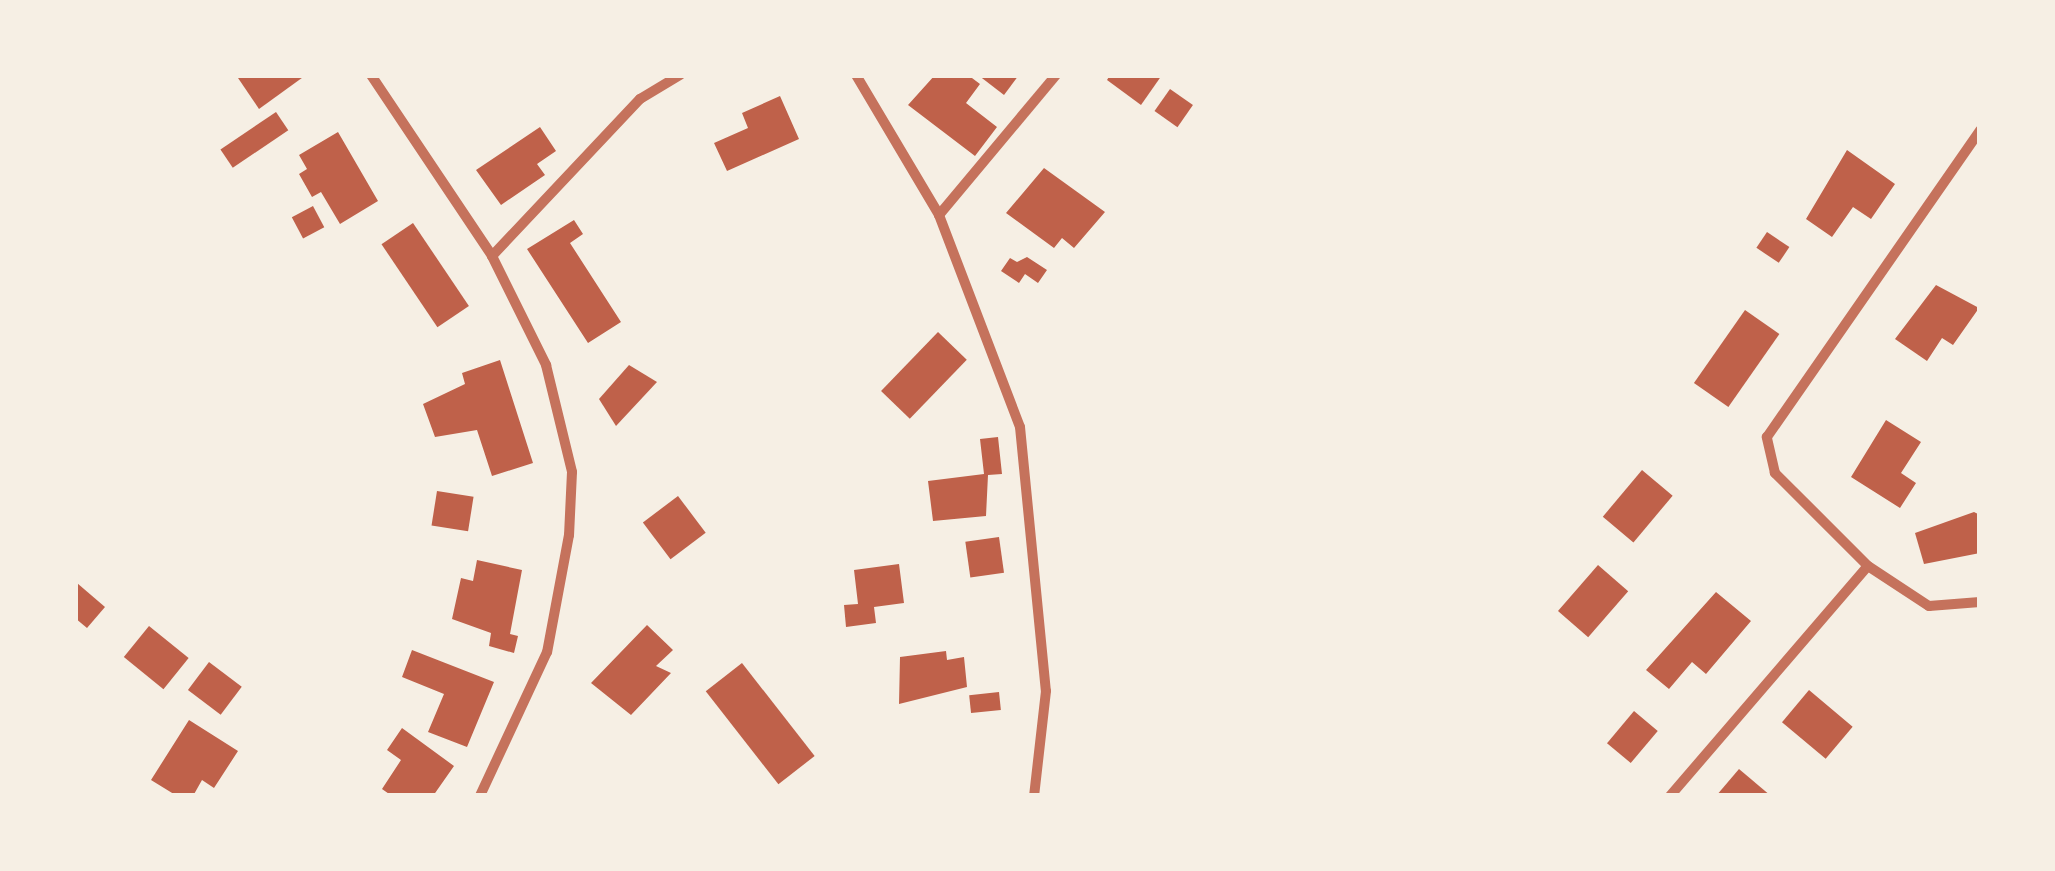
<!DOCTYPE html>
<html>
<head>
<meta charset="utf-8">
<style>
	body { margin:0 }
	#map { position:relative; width:2055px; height:871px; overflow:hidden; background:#f6efe4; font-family:"Golos Text",sans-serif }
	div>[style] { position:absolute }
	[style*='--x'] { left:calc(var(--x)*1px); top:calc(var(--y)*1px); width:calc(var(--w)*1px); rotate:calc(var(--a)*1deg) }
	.building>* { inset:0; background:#bf614a; transform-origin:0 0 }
	.minor>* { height:10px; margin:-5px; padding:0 5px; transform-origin:5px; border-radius:5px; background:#c5725c }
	span { translate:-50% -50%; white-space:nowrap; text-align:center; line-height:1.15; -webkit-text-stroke:10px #f6efe4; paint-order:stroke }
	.frame { position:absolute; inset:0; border:78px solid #f6efe4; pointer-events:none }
</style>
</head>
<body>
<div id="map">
	<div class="building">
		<div style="clip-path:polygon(236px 75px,306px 75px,259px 109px)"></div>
		<div style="clip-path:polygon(935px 75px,968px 75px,980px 84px,966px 103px,997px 127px,975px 156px,908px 105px)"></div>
		<div style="clip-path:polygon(978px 75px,1019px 75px,1004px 95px)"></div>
		<div style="clip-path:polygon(1110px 75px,1162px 75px,1141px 105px,1107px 80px)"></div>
		<div style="left:1170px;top:89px;width:28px;height:27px;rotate:35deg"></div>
		<div style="clip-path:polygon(780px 96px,799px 139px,727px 171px,714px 143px,748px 128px,742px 113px)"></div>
		<div style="left:276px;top:112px;width:22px;height:67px;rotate:56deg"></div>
		<div style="clip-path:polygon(540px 127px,556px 151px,537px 164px,545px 175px,501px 205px,476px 170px)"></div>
		<div style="clip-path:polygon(338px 132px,378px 201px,340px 224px,321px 192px,312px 197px,299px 174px,307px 169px,299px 155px)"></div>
		<div style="clip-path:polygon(1847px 150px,1895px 184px,1871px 219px,1853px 207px,1832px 237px,1806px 219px)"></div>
		<div style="clip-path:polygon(1044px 168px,1105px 212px,1074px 248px,1062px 238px,1054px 248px,1006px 213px)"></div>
		<div style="left:313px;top:206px;width:24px;height:24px;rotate:62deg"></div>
		<div style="clip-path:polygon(574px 220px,583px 234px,570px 243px,621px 322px,588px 343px,527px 249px)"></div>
		<div style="left:413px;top:223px;width:100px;height:38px;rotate:56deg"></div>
		<div style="left:1767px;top:232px;width:27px;height:19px;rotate:34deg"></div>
		<div style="clip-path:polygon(1027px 257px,1047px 270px,1038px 283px,1025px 274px,1019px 283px,1001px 271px,1010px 258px,1017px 262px)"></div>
		<div style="clip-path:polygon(1936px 285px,1979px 308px,1953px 345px,1942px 338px,1927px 361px,1895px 339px)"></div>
		<div style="left:1745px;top:310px;width:42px;height:89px;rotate:35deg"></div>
		<div style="left:938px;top:332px;width:40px;height:82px;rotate:44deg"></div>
		<div style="clip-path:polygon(500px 360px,533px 463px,492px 476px,477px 430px,435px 437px,423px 404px,465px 384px,462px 373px)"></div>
		<div style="clip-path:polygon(629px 365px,657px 382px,616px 426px,599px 399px)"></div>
		<div style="clip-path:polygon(1886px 420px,1921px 442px,1901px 473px,1916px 483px,1900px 508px,1851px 477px)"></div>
		<div style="clip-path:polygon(998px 437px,1002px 474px,988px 475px,986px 516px,933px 521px,928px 481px,984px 474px,980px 439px)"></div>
		<div style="left:1642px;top:470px;width:40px;height:61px;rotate:40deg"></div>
		<div style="left:437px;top:491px;width:37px;height:35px;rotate:9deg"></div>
		<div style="left:678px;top:496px;width:46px;height:44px;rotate:53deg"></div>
		<div style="clip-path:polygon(1974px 512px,1980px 515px,1980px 553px,1924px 564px,1915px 533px)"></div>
		<div style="left:999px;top:537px;width:36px;height:34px;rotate:82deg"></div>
		<div style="clip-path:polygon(477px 560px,522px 570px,510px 634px,518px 636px,514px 653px,489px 646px,491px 633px,452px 619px,461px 578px,473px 581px)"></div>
		<div style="clip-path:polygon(899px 564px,904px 603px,874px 607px,876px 623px,846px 627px,844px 605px,858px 604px,854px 570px)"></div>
		<div style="left:1598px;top:565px;width:40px;height:61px;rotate:41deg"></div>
		<div style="clip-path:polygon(77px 583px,105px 607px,87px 628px,75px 618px)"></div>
		<div style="clip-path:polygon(1716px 592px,1751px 621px,1706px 674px,1692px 662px,1669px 689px,1646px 670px)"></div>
		<div style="clip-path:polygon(647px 625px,673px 650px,656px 666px,671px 673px,631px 715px,591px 683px)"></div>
		<div style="left:149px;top:626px;width:51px;height:40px;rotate:39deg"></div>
		<div style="clip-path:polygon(412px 650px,494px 682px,467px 747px,428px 732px,444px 694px,402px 677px)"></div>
		<div style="clip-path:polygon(946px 651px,947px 660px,964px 657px,967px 687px,899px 704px,900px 657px)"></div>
		<div style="left:209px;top:662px;width:41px;height:35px;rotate:37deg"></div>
		<div style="left:742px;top:663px;width:118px;height:46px;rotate:52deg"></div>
		<div style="left:1809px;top:690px;width:57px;height:42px;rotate:40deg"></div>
		<div style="left:999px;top:692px;width:18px;height:30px;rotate:84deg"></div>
		<div style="left:1634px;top:711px;width:31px;height:42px;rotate:40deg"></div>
		<div style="clip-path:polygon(189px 720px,238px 751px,214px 788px,202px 780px,193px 796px,177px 796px,151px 780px)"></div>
		<div style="clip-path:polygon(402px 728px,454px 766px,433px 796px,392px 796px,382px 789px,401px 760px,387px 750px)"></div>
		<div style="clip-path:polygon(1739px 769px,1771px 796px,1716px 796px)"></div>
	</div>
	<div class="minor">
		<div style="--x:371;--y:75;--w:218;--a:56.2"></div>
		<div style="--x:492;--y:256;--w:122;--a:63.6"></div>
		<div style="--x:546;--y:365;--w:110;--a:76.3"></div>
		<div style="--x:572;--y:472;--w:63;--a:92.7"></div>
		<div style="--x:569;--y:535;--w:119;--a:100.6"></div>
		<div style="--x:547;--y:652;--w:159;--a:115"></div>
		<div style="--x:856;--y:75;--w:163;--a:59.3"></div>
		<div style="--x:939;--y:215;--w:227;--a:69.1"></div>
		<div style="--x:1020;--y:427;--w:265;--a:84.4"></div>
		<div style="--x:1046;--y:691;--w:106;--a:96.5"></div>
		<div style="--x:939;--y:215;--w:182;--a:-50.1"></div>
		<div style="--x:492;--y:256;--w:216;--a:-46.7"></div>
		<div style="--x:640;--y:99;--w:47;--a:-31"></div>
		<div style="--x:1868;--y:566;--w:73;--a:33.3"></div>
		<div style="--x:1929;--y:606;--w:51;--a:-4.5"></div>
		<div style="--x:1670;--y:796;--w:303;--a:-49.3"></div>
		<div style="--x:1868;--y:566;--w:132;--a:-135"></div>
		<div style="--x:1775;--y:473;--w:37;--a:-103"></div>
		<div style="--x:1767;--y:437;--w:374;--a:-55.2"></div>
	</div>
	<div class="frame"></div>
</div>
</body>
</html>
